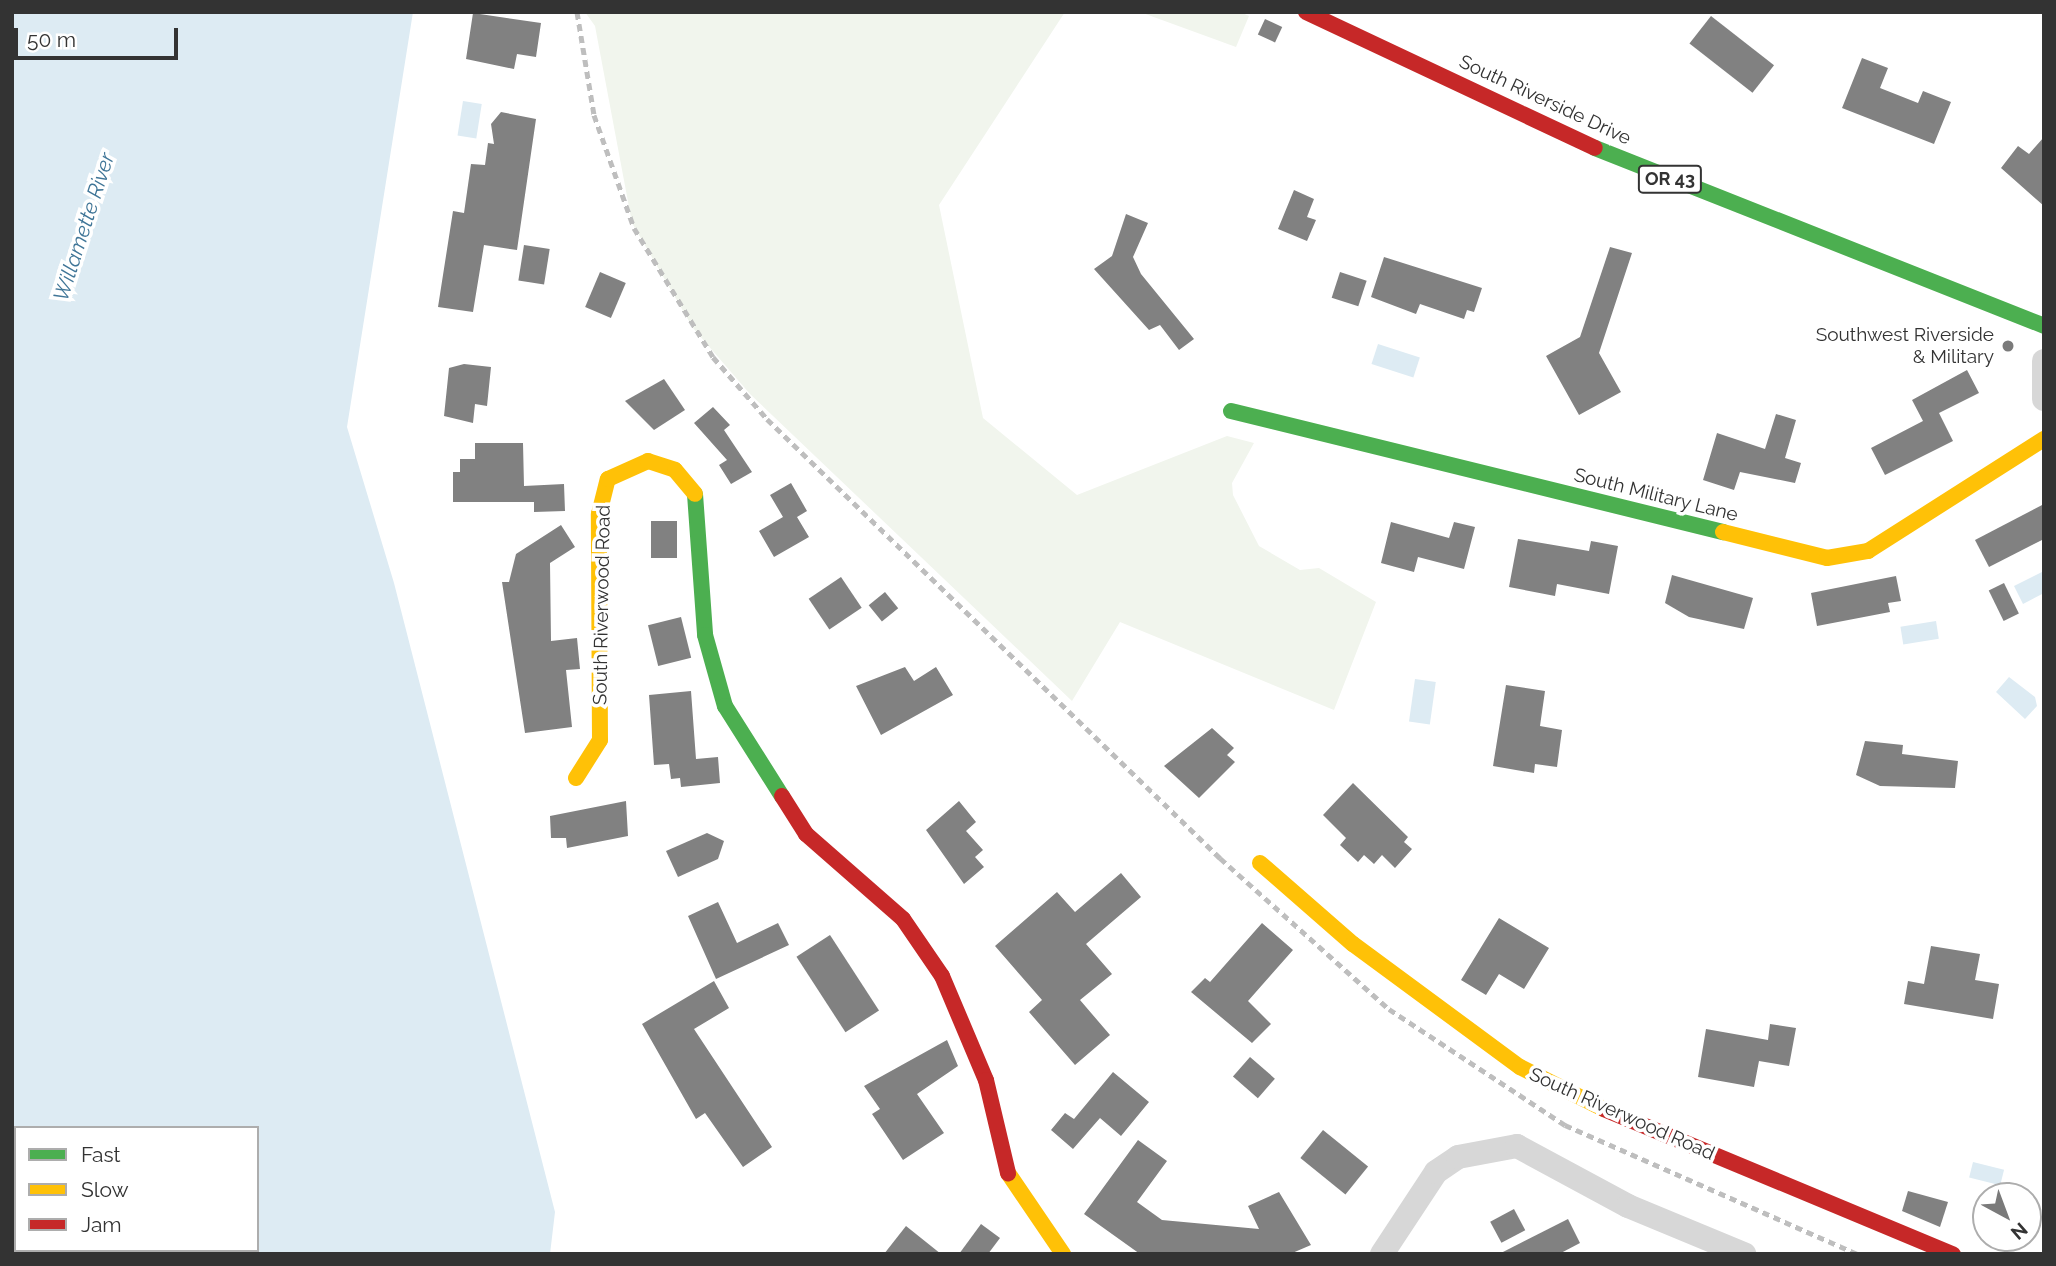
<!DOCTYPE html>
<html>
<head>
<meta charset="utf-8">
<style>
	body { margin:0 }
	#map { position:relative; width:2056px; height:1266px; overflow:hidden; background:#fff; font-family:Raleway,sans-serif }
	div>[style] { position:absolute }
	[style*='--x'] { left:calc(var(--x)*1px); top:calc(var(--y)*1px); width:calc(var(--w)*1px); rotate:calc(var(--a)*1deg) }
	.green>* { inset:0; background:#f1f5ed }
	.water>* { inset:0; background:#ddebf3; transform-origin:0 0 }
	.building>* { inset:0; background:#818181; transform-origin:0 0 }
	.street>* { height:24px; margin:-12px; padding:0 12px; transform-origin:12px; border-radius:12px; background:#d7d7d7 }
	.fast>* { height:16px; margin:-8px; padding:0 8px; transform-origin:8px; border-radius:8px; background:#4caf50 }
	.slow>* { height:16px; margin:-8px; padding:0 8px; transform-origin:8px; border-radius:8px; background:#ffc107 }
	.jam>* { height:16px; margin:-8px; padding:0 8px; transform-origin:8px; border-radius:8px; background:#c62828 }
	.rail>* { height:5px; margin-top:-2.5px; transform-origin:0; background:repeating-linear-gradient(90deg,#bebebe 0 7px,transparent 0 12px) }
	.dots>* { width:19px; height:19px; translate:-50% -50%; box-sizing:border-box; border:4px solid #fff; border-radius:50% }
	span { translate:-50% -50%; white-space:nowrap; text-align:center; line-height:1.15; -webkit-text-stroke:7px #fff; paint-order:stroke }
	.shield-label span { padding:2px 5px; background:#fff; border:2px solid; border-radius:5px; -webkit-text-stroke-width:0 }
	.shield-label { font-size:18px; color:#333; font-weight:700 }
	.street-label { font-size:19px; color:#333 }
	.poi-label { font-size:19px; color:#333 }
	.right { translate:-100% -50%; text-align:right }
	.water-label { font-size:21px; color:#3f7597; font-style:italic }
	.frame { position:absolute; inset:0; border:14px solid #333; pointer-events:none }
	.legend { position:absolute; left:14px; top:1126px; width:245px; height:126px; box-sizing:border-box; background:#fff; border:2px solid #adadad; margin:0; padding:9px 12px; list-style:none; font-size:21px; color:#333 }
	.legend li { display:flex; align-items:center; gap:14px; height:35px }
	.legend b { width:35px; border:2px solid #adadad }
	.north { position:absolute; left:1972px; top:1182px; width:70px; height:70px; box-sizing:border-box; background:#fff; border:2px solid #adadad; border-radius:50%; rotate:139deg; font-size:19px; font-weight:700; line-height:28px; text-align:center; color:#333 }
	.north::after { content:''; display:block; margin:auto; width:24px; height:32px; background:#7a7a7a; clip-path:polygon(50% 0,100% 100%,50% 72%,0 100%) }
	.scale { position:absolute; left:14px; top:28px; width:164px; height:32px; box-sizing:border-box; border:4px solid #333; border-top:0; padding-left:9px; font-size:21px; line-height:24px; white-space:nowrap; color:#333; -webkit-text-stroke:5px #fff; paint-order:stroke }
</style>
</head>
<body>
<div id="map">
	<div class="green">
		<div style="clip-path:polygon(585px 12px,1065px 12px,939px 205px,983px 418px,1077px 495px,1227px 436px,1254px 443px,1232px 483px,1233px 495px,1259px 546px,1300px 570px,1319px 568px,1376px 602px,1334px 710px,1120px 622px,1072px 701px,750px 394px,693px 328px,632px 223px,595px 26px)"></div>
		<div style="clip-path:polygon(1140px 12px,1240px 12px,1249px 16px,1236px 47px)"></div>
	</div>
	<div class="water">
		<div style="clip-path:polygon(evenodd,12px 12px,413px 12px,347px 427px,394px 583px,555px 1212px,550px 1254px,12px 1254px,12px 12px,16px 1128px,257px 1128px,257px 1250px,16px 1250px,16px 1128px)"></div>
		<div style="left:463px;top:101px;width:19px;height:35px;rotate:9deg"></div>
		<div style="left:1378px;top:344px;width:44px;height:21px;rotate:18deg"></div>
		<div style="clip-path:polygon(2044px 571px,2044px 593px,2023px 604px,2014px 586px)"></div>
		<div style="left:1936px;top:621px;width:18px;height:36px;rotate:81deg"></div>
		<div style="clip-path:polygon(2009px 677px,2035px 697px,2037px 706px,2025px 719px,1996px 692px)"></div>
		<div style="left:1415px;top:679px;width:21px;height:43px;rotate:8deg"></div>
		<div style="left:1973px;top:1162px;width:32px;height:16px;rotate:14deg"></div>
	</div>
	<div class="building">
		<div style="clip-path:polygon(473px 13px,541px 23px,536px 57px,517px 54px,514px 69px,466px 59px)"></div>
		<div style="left:1711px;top:16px;width:80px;height:35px;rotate:38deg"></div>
		<div style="left:1265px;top:19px;width:19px;height:17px;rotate:25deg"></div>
		<div style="clip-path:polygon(1862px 58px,1888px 68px,1880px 88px,1918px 103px,1923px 91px,1951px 102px,1934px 144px,1842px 108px)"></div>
		<div style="clip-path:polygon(501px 112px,536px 119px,517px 250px,484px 245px,473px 312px,438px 307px,453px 211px,464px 213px,471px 164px,485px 165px,488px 143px,494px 144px,491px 124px)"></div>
		<div style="clip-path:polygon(2044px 137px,2044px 206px,2001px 168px,2018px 146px,2029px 154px)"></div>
		<div style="clip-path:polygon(1294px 190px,1314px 199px,1307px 217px,1316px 220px,1307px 241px,1278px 229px)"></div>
		<div style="clip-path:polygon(1126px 214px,1148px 223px,1133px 257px,1141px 274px,1194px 339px,1179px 350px,1160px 325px,1149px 330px,1094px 269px,1112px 256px)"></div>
		<div style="left:524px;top:245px;width:26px;height:36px;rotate:9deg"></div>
		<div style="clip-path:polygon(1610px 247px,1632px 253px,1599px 353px,1621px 392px,1579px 415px,1546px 356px,1580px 337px)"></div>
		<div style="clip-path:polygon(1384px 257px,1482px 288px,1474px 312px,1467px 310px,1464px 319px,1420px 304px,1416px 314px,1371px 297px)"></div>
		<div style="left:600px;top:272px;width:28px;height:38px;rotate:23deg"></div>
		<div style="left:1340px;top:272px;width:28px;height:27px;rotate:18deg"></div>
		<div style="clip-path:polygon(464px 364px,491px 367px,487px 406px,475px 404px,473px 423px,444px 416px,449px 368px)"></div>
		<div style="clip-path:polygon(1967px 370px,1979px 393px,1939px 413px,1953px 441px,1885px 475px,1871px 448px,1923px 421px,1912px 400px)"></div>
		<div style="clip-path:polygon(664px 379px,685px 410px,654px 430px,625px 401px)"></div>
		<div style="clip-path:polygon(713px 407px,730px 425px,724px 430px,752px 472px,731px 484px,719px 465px,727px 460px,694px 423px)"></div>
		<div style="clip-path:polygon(1776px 414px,1796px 420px,1785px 458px,1801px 463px,1795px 483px,1740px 472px,1734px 490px,1703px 480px,1717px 433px,1765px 449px)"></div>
		<div style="clip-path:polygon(475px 443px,523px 443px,524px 486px,564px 484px,565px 511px,534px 512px,534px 502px,453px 502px,453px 472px,460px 472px,460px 459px,475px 459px)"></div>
		<div style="clip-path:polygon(791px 483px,807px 511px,797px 517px,809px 537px,774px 557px,759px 531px,783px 517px,770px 495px)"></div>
		<div style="clip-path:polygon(2044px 504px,2044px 539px,1989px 567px,1975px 540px)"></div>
		<div style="left:651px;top:521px;width:26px;height:37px"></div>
		<div style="clip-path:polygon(1391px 522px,1449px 538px,1454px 522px,1475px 527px,1464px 569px,1418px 557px,1414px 572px,1381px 563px)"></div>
		<div style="clip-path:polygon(561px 525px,575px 547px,550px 563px,551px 641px,577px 638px,580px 669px,566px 670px,572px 727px,525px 733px,502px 582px,509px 582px,516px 554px)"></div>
		<div style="clip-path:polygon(1518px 539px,1589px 551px,1591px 541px,1618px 546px,1609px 594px,1557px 584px,1555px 596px,1509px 587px)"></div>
		<div style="clip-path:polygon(1672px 575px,1753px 598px,1744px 629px,1689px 617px,1665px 603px)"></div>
		<div style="clip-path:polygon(1896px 576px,1901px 601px,1888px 603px,1890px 612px,1817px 626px,1811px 593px)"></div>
		<div style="left:841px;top:577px;width:37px;height:39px;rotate:56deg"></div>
		<div style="left:2004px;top:583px;width:34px;height:17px;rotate:64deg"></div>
		<div style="left:885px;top:592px;width:21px;height:21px;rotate:51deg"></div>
		<div style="left:681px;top:617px;width:42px;height:34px;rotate:76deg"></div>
		<div style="clip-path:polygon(905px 667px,914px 681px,936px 667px,953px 695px,881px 735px,856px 686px)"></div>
		<div style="clip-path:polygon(1506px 685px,1545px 691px,1540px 726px,1562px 730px,1557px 767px,1535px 764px,1534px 773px,1493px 766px)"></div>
		<div style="clip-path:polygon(691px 691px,696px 759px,718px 757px,720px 783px,681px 787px,680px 778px,671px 779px,669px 764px,654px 765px,649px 695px)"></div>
		<div style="clip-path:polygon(1212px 728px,1234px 748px,1227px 755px,1235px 762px,1199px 798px,1164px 766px)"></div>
		<div style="clip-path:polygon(1865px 741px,1903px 745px,1902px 754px,1958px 761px,1955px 788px,1880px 786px,1856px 775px)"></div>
		<div style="clip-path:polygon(1353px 783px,1408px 837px,1404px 842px,1412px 849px,1395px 868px,1382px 855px,1374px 864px,1364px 855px,1358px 862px,1340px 845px,1346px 838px,1323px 815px)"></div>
		<div style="clip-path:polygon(626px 801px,628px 836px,567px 848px,566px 838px,551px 838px,550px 816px)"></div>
		<div style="clip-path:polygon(959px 801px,976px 822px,966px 831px,983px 850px,975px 857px,984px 867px,964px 884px,926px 830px)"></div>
		<div style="clip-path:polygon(707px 833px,724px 841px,718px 859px,678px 877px,666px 851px)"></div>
		<div style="clip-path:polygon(1121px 873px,1141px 897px,1086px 944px,1112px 974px,1080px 1000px,1110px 1035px,1075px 1065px,1029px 1012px,1042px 1000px,995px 946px,1057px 892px,1075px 912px)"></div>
		<div style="clip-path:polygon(718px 902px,737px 943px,778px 923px,789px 945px,716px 979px,688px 916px)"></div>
		<div style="clip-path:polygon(1499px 918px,1549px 948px,1524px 989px,1499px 974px,1486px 995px,1461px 980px)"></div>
		<div style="clip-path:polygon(1262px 923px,1293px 950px,1248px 1001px,1271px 1024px,1252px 1043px,1191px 992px,1205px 978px,1210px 982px)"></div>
		<div style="left:830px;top:935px;width:90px;height:40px;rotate:57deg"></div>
		<div style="clip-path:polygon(1931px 946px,1980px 954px,1975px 980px,1999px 984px,1993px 1019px,1904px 1004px,1908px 981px,1924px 984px)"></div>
		<div style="clip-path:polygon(714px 981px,729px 1008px,694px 1029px,772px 1147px,743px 1167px,705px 1113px,696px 1119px,642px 1024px)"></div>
		<div style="clip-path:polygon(1770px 1024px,1796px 1028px,1789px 1066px,1759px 1061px,1754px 1087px,1698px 1077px,1706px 1029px,1768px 1040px)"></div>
		<div style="clip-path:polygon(947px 1040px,958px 1066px,917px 1094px,944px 1133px,903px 1160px,872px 1114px,880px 1109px,864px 1086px)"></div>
		<div style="left:1250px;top:1057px;width:33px;height:26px;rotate:41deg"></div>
		<div style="clip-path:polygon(1113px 1072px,1149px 1102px,1121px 1136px,1100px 1118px,1073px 1149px,1051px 1130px,1065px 1113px,1074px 1119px)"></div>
		<div style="left:1323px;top:1130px;width:58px;height:36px;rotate:39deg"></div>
		<div style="clip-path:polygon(1138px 1140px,1167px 1161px,1137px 1202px,1162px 1220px,1259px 1229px,1248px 1206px,1279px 1192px,1311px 1245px,1290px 1254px,1140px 1254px,1084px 1214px)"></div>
		<div style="clip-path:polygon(1908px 1191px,1948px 1202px,1940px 1227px,1902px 1211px)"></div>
		<div style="left:1514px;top:1209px;width:24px;height:27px;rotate:62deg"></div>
		<div style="clip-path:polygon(1568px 1219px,1580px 1243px,1559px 1254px,1499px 1254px)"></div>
		<div style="clip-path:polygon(981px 1224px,1000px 1238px,988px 1254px,959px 1254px)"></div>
		<div style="clip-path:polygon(906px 1226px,941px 1254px,884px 1254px)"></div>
	</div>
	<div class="street">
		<div style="--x:2044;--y:361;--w:38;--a:90"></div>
		<div style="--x:1382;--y:1254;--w:98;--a:-56.6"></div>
		<div style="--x:1436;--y:1172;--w:27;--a:-34"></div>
		<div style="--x:1458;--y:1157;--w:60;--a:-10.6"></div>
		<div style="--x:1517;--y:1146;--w:126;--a:28.4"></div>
		<div style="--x:1628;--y:1206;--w:126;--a:22.5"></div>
	</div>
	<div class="fast">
		<div style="--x:1595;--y:148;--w:483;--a:21.6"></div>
		<div style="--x:1231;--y:411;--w:507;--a:13.82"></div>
		<div style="--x:695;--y:494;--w:141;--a:85.9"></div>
		<div style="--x:705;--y:635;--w:74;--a:74.3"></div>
		<div style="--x:725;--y:706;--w:107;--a:57.7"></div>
	</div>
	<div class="slow">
		<div style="--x:1723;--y:532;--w:107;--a:14"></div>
		<div style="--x:1827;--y:558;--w:42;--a:-9.7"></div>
		<div style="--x:1868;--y:551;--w:209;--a:-32.5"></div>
		<div style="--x:576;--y:778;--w:45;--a:-57.7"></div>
		<div style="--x:600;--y:740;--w:226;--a:-90.3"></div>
		<div style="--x:599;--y:514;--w:36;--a:-76"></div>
		<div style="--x:608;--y:479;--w:44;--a:-24.2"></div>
		<div style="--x:648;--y:461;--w:28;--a:18"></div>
		<div style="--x:675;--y:470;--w:31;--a:50"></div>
		<div style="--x:1260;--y:863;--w:123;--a:41.1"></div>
		<div style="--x:1353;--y:944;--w:207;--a:36.4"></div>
		<div style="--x:1520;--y:1067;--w:94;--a:26.6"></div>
		<div style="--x:1008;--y:1173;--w:98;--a:55.8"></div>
	</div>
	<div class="jam">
		<div style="--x:1306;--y:12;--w:319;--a:25.2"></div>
		<div style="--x:782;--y:796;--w:45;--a:57.7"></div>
		<div style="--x:806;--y:834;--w:129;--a:41.2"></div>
		<div style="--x:903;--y:919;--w:69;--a:55.6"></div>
		<div style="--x:942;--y:976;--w:113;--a:67.1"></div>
		<div style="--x:986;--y:1080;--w:96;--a:76.7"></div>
		<div style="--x:1604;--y:1109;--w:378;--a:22.6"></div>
	</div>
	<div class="rail">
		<div style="--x:577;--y:12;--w:104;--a:80.6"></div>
		<div style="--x:594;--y:115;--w:120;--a:70.5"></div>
		<div style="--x:634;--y:228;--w:151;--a:58.5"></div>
		<div style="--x:713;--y:357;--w:82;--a:48.9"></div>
		<div style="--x:767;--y:419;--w:631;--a:44.1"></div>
		<div style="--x:1220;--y:858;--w:227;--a:41.8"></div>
		<div style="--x:1389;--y:1009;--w:211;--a:33.4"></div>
		<div style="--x:1565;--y:1125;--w:319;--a:23.8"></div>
	</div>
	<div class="dots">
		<div style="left:2008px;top:346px;background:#7a7a7a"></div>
	</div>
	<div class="shield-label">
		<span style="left:1670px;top:179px">OR 43</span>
	</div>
	<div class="street-label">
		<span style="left:1545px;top:100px;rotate:25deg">South Riverside Drive</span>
		<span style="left:1656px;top:495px;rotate:14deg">South Military Lane</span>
		<span style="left:602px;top:605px;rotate:-89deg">South Riverwood Road</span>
		<span style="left:1622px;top:1114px;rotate:24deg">South Riverwood Road</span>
	</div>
	<div class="poi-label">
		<span class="right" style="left:1994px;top:346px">Southwest Riverside<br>&amp; Military</span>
	</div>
	<div class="water-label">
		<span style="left:84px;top:227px;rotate:-72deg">Willamette River</span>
	</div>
	<div class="frame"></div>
	<ul class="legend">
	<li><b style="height:9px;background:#4caf50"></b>Fast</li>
	<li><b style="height:9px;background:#ffc107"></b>Slow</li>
	<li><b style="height:9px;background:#c62828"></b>Jam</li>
	</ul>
	<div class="north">N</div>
	<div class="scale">50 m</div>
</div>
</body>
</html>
